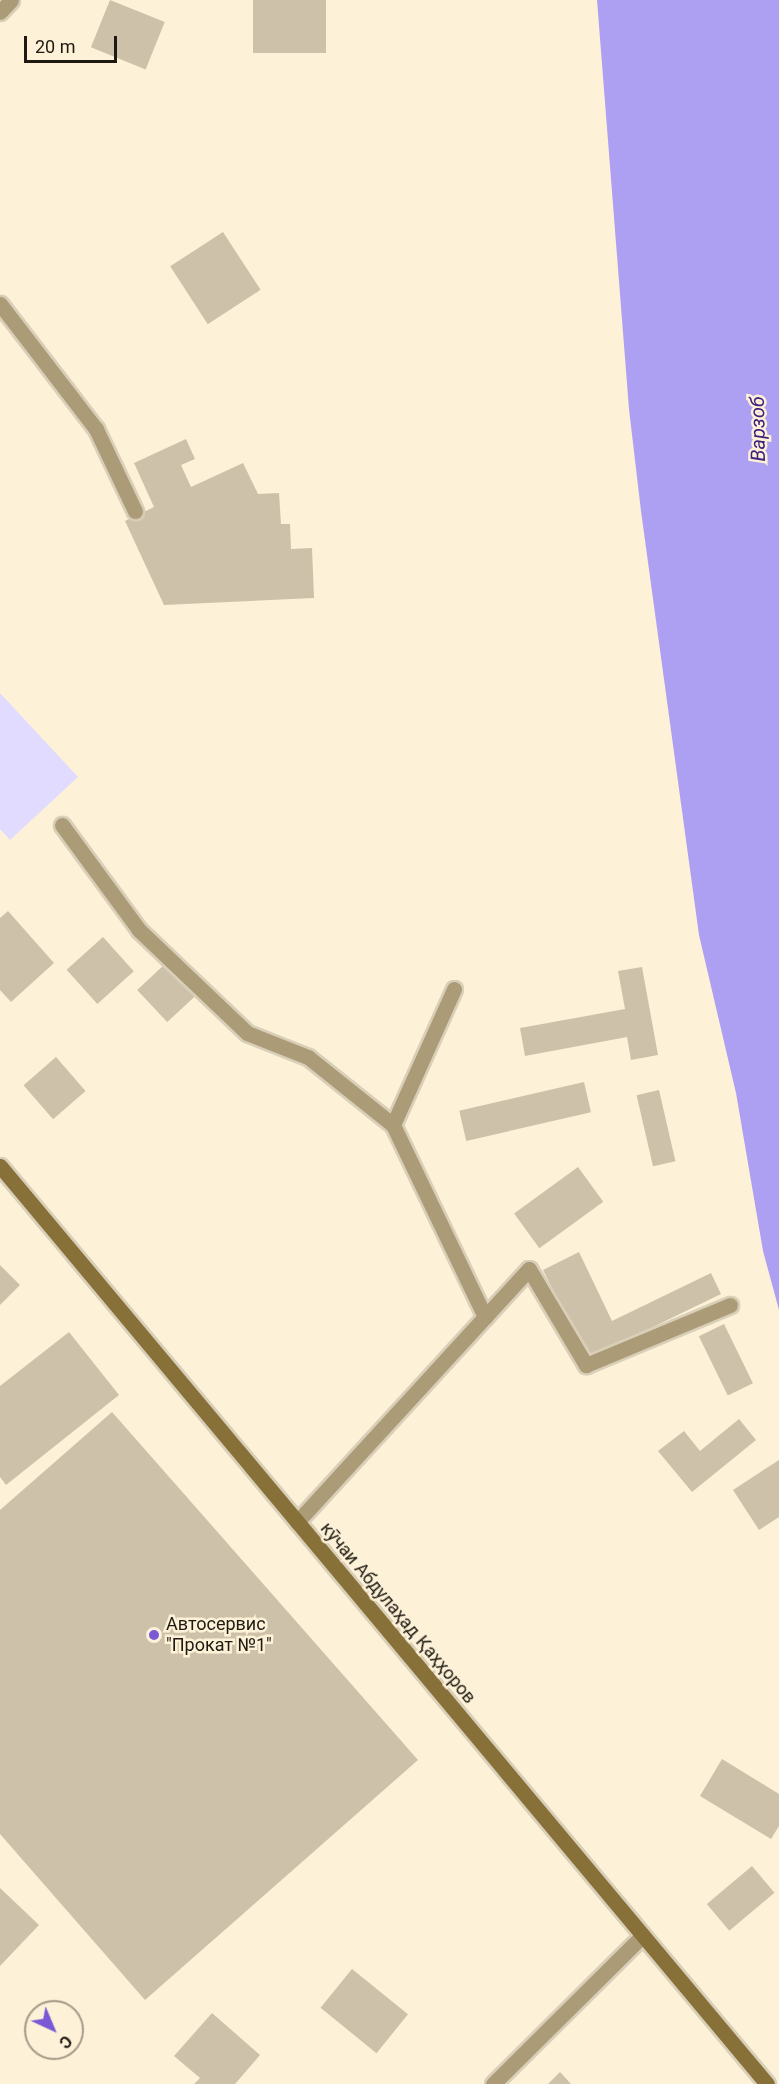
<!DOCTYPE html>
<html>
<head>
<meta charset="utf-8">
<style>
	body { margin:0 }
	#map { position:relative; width:779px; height:2084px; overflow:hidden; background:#fdf1d8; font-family:Roboto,sans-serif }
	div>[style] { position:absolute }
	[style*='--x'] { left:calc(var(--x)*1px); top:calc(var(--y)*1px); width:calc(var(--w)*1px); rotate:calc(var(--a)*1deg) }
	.green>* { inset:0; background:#e0dbff }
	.water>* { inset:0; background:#ad9ff1 }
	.building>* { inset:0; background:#cdc2a9; transform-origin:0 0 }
	.roads { filter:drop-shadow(2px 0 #d9cfb8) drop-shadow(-2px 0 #d9cfb8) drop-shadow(0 2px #d9cfb8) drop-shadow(0 -2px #d9cfb8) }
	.lane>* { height:15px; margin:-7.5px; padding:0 7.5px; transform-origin:7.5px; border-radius:7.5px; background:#ab9b77 }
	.street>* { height:15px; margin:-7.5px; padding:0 7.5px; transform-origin:7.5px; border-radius:7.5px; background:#ab9b77 }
	.secondary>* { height:15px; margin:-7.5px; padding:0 7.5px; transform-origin:7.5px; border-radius:7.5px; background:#887039 }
	.dots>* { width:16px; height:16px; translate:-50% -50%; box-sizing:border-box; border:3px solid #fdf1d8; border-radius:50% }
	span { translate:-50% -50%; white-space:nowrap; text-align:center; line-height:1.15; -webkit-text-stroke:5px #fdf1d8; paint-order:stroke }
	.street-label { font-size:18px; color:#1e1a11 }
	.poi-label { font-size:18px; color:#1e1a11 }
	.left { translate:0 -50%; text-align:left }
	.water-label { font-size:20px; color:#3f227e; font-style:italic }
	.north { position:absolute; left:24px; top:2000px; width:60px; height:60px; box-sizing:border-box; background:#fdf1d8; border:2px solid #a49b88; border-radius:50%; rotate:136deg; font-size:16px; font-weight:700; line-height:24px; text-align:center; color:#1e1a11 }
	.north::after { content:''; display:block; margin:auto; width:21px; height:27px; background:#795ad4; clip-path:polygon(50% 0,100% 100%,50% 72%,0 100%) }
	.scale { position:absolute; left:24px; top:36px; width:93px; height:27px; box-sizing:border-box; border:3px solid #1e1a11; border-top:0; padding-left:8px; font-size:18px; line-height:21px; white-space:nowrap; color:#1e1a11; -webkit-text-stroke:4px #fdf1d8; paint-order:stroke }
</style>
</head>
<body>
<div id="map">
	<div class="green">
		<div style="clip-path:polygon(0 693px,78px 777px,10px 840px,0 829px)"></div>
	</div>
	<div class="water">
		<div style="clip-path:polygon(597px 0,779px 0,779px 1310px,763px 1251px,736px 1093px,699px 935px,641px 511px,629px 409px)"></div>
	</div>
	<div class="building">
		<div style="left:110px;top:0;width:59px;height:51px;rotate:22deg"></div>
		<div style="left:253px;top:0;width:73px;height:53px"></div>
		<div style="left:223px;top:232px;width:69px;height:63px;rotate:57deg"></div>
		<div style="clip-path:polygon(186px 439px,195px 459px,181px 465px,191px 487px,243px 463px,258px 494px,279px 493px,281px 524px,290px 524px,291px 549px,312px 548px,314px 598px,164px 605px,125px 521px,154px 507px,134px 463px)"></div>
		<div style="clip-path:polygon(8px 911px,54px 963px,11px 1002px,0 990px,0 918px)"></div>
		<div style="left:103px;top:937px;width:46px;height:49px;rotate:48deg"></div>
		<div style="left:165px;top:964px;width:44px;height:38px;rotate:47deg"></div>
		<div style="clip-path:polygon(642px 967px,658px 1055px,631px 1060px,627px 1037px,525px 1056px,520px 1028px,625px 1009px,618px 971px)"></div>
		<div style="left:56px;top:1057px;width:45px;height:43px;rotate:49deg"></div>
		<div style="left:584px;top:1082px;width:31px;height:128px;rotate:77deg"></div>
		<div style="left:659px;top:1090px;width:73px;height:23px;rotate:77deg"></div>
		<div style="left:578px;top:1167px;width:43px;height:79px;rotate:54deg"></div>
		<div style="clip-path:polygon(579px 1252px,612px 1321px,711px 1273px,721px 1294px,587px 1359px,543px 1270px)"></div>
		<div style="clip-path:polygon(0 1265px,20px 1285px,0 1305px)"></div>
		<div style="left:724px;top:1324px;width:66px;height:28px;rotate:64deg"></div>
		<div style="clip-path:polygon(69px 1332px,119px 1395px,6px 1485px,0 1477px,0 1386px)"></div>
		<div style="clip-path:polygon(112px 1412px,418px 1760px,145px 2000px,0 1834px,0 1510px)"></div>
		<div style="clip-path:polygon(739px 1419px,756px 1440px,692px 1492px,658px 1451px,684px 1431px,700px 1451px)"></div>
		<div style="clip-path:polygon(779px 1460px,779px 1517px,759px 1530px,733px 1490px)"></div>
		<div style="clip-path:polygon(722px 1759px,779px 1794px,779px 1826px,771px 1839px,700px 1796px)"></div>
		<div style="left:752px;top:1866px;width:35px;height:59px;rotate:50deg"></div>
		<div style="clip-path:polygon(0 1888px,39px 1925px,0 1966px)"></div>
		<div style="left:352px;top:1969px;width:72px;height:50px;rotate:39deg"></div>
		<div style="clip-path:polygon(212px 2013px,260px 2055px,235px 2084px,194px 2084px,200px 2078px,174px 2056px)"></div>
		<div style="clip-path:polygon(560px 2072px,571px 2084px,548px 2084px)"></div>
	</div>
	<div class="roads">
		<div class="lane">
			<div style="--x:62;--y:825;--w:130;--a:53.7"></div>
			<div style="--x:139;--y:930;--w:149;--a:43.6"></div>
			<div style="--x:247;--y:1033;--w:66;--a:21.5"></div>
			<div style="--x:308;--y:1057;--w:109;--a:38.7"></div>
		</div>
		<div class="street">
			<div style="--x:0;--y:12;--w:16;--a:-47"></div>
			<div style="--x:0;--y:304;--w:158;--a:52.5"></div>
			<div style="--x:96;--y:429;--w:91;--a:64.6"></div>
			<div style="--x:454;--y:989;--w:149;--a:114.2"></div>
			<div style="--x:393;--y:1125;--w:213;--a:64.4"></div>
			<div style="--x:297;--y:1522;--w:343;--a:-47.5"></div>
			<div style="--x:529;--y:1269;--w:112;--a:59.3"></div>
			<div style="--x:586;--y:1365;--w:156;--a:-22.6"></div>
			<div style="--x:493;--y:2084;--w:211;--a:-44.8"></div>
		</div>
		<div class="secondary">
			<div style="--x:0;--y:1166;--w:1196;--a:50.12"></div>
		</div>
	</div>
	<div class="dots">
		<div style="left:154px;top:1635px;background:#795ad4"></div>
	</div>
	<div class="street-label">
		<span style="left:398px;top:1613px;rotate:50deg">кӯчаи Абдулаҳад Қаҳҳоров</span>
	</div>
	<div class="poi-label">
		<span class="left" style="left:166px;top:1635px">Автосервис<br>"Прокат №1"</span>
	</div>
	<div class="water-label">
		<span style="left:758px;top:429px;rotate:-91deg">Варзоб</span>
	</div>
	<div class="north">С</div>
	<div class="scale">20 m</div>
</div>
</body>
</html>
